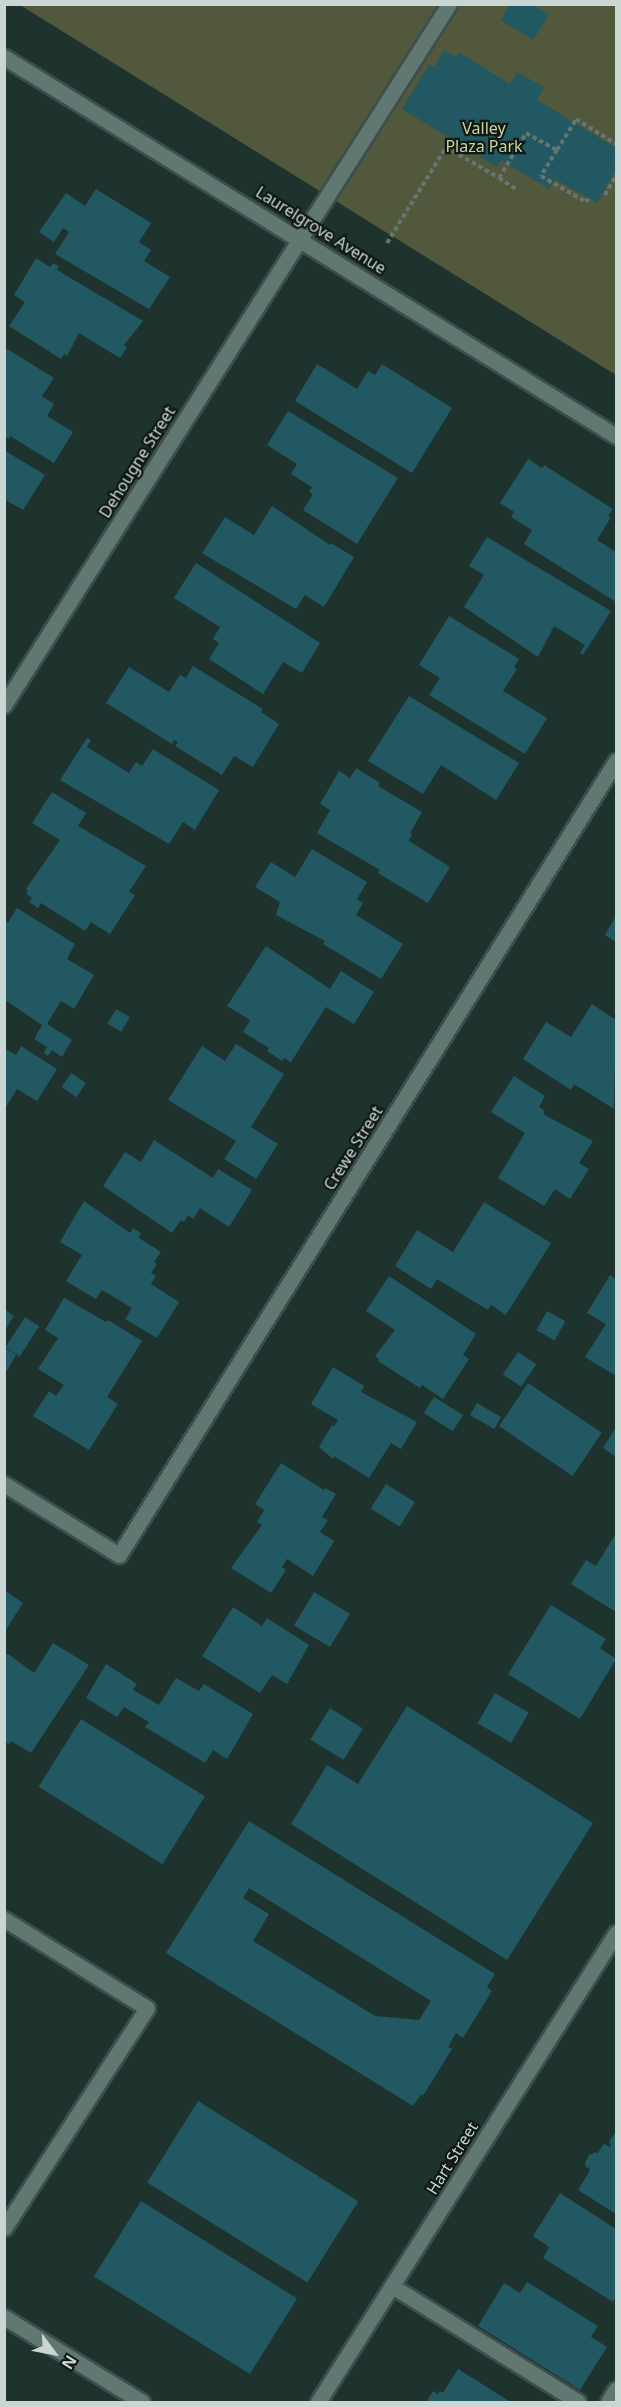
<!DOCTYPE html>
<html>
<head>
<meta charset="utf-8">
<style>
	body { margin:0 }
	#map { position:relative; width:621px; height:2407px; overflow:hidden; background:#1e332e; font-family:"Noto Sans",sans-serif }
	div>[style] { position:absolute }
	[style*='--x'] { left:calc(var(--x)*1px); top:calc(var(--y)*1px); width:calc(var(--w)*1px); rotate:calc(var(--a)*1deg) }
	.green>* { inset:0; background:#52583b }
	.building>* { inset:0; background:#215861; transform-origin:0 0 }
	.path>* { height:4px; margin-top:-2px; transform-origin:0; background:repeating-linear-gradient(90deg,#657672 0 4.5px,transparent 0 7.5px) }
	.roads { filter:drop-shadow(2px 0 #3d4f4c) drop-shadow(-2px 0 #3d4f4c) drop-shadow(0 2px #3d4f4c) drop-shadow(0 -2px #3d4f4c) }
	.minor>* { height:15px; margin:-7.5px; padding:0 7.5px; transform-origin:7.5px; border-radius:7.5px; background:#617872 }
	span { translate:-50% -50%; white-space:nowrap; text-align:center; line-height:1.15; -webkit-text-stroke:4.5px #0f1816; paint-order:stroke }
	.park-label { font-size:16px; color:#cad794 }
	.street-label { font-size:16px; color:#cad6d3 }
	.frame { position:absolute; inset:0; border:6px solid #cad6d3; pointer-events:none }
	.north { position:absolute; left:24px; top:2323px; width:60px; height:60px; -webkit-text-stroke:4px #0f1816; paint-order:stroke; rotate:122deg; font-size:16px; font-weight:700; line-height:24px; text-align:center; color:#cad6d3 }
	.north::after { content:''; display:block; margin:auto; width:21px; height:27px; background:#cad6d3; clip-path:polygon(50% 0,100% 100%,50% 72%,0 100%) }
</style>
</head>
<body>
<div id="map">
	<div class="green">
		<div style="clip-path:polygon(20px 5px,616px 5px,616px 375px)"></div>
	</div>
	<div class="building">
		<div style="clip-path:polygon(510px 4px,532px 4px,549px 15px,533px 40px,501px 20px)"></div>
		<div style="clip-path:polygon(444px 50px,456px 57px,459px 52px,510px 84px,517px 72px,544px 87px,537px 100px,616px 148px,616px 170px,597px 203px,555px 179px,549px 189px,501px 160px,497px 167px,402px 109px,429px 64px,434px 67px)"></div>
		<div style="clip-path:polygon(96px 189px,151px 223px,139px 242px,151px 250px,144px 261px,170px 277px,149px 309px,55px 254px,69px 232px,63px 228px,54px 242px,39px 232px,66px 193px,85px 206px)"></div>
		<div style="clip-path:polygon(36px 258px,50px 267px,53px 263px,59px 266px,57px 270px,143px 321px,124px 345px,127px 347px,120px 358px,79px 333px,67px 356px,64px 354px,61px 359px,9px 326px,25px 302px,14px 295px)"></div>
		<div style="clip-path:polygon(4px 347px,54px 378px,42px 396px,54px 404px,47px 416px,73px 432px,54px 463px,10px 436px,9px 439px,4px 436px)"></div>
		<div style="clip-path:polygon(317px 364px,357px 389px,368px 371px,375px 375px,382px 364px,452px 408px,412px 473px,295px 401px)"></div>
		<div style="clip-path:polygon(288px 411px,398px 478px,357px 544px,303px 510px,313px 494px,309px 492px,312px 487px,291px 474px,297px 464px,267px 445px)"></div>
		<div style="clip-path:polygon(4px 450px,45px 475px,23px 510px,4px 499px)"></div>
		<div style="clip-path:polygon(528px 459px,542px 468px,544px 465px,613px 509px,608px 516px,611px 517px,597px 540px,616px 552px,616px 602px,524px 544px,532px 530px,511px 517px,514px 512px,500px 503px)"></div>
		<div style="clip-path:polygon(272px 506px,330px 545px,331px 543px,354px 557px,324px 607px,305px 595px,296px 609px,202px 553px,225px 517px,254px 535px)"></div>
		<div style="clip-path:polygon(487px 537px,611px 611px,583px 655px,580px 653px,585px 645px,554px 626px,538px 657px,464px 607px,484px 575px,469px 566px)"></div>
		<div style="clip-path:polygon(196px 563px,320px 643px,302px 673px,283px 662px,263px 694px,209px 659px,219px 643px,213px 639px,220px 627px,174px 598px)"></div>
		<div style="clip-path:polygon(449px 616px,519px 659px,514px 667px,517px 669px,503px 691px,547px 718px,525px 754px,429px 695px,440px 678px,419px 665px)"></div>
		<div style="clip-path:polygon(193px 666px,263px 709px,261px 712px,279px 724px,253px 767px,234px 756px,222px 775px,175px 746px,178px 742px,174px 740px,172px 744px,106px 703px,129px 667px,169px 692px,180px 675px,186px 678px)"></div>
		<div style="clip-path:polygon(409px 696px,519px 763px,496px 800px,441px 765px,423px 794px,368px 761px)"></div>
		<div style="clip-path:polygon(87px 738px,91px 740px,87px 747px,129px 773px,136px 762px,142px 766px,153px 749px,219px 790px,195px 830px,183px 822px,169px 844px,60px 780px)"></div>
		<div style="clip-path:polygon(356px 768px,380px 783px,378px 786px,422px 812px,410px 833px,412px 834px,409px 841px,450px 867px,428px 903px,378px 873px,380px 870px,317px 833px,330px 810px,320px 804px,339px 771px,350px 778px)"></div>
		<div style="clip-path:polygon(52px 792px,86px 813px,78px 826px,146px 866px,129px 892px,135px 895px,110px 934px,91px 922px,85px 931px,41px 903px,38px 908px,29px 902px,32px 898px,26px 894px,28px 891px,26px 889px,60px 840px,32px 823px)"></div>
		<div style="clip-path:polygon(312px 849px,367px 882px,357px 899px,363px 903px,356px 915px,403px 944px,381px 979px,323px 944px,325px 941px,276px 915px,280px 902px,255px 887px,271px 862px,295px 877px)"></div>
		<div style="clip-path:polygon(17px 908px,75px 944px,67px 959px,94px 975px,74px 1009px,61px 1001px,47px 1024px,72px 1040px,62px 1057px,52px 1050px,48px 1056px,44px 1053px,47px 1047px,34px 1039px,42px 1025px,5px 1000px,5px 920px,8px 923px)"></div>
		<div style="clip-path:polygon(616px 916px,616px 942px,605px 935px)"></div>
		<div style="clip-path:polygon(266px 946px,330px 989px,341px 971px,374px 992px,354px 1024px,326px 1007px,291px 1062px,284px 1058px,282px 1061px,267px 1051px,269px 1048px,243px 1032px,250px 1020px,227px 1006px)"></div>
		<div style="clip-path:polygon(592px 1004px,616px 1020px,614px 1109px,574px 1084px,571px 1090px,523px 1059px,546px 1022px,571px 1037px)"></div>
		<div style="left:116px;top:1009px;width:16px;height:17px;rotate:30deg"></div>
		<div style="clip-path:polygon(236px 1044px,284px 1074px,251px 1127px,278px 1144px,256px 1179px,224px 1159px,236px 1141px,168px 1100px,202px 1046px,225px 1061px)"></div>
		<div style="clip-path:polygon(21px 1046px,57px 1069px,37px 1101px,17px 1089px,4px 1110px,4px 1048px,16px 1055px)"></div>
		<div style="left:71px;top:1073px;width:18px;height:17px;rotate:34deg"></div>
		<div style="clip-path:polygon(514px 1076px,545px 1096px,539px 1107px,545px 1111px,543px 1114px,593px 1141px,579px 1163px,589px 1169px,570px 1199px,555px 1189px,544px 1206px,498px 1178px,525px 1133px,491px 1112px)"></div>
		<div style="clip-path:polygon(154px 1140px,213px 1178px,218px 1169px,252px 1190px,229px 1227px,200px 1208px,193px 1219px,188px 1215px,184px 1222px,181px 1220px,172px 1233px,103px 1186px,125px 1152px,141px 1162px)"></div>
		<div style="clip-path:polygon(84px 1201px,130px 1233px,133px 1228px,141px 1233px,139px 1238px,161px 1252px,154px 1262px,157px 1264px,151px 1273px,156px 1276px,151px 1284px,179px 1302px,157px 1338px,125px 1319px,132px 1308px,102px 1290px,96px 1299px,66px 1281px,82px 1255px,60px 1242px)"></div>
		<div style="clip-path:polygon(484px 1202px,551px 1243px,506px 1315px,491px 1305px,488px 1310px,437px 1279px,431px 1289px,395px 1266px,417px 1230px,453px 1252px)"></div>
		<div style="clip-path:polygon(610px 1275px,616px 1279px,616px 1376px,585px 1357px,606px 1324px,587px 1313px)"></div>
		<div style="clip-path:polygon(389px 1276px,476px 1334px,463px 1355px,469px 1359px,443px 1399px,422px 1385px,420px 1388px,378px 1361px,379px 1359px,375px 1356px,395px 1330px,366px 1311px)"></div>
		<div style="clip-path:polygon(64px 1298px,106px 1322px,108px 1320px,142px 1341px,107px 1397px,118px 1404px,89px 1450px,33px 1416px,49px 1391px,56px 1396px,64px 1385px,38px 1369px,58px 1338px,45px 1330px)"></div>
		<div style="clip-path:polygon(4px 1309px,14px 1316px,4px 1332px)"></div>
		<div style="left:547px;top:1311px;width:21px;height:22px;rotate:29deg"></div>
		<div style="left:25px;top:1317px;width:17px;height:36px;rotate:33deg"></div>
		<div style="clip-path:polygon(4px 1347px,16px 1355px,7px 1371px,4px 1369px)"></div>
		<div style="left:518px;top:1352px;width:22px;height:27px;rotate:34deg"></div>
		<div style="clip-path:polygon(333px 1367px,364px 1386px,361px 1392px,417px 1422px,401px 1449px,391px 1443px,369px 1478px,334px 1456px,333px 1459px,319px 1447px,332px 1425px,334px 1426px,338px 1420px,311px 1404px)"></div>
		<div style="left:528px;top:1383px;width:89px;height:52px;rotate:34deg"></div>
		<div style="left:434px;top:1397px;width:34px;height:19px;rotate:32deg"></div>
		<div style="left:477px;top:1403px;width:28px;height:14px;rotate:30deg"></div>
		<div style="clip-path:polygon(616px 1427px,616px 1457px,603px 1448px)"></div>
		<div style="clip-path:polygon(281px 1463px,324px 1490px,325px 1488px,336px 1494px,322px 1517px,328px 1520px,320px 1532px,334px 1541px,313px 1576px,287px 1559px,282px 1567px,286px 1570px,271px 1593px,231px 1568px,262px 1525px,257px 1522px,264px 1510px,255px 1504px)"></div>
		<div style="left:386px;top:1484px;width:34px;height:29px;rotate:32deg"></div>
		<div style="clip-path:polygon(616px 1533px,616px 1612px,571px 1584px,586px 1560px,596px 1566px)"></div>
		<div style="clip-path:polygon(4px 1590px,23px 1603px,4px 1633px)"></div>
		<div style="left:314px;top:1592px;width:42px;height:39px;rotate:31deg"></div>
		<div style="clip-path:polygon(551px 1605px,606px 1639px,600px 1648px,616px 1659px,580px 1719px,508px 1674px)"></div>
		<div style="clip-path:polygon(233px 1607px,262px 1626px,267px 1618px,309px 1645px,287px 1684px,272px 1675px,260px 1693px,202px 1656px)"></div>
		<div style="clip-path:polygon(53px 1643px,89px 1665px,31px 1753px,11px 1741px,9px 1744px,4px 1742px,4px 1657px,8px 1654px,34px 1673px)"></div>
		<div style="clip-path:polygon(106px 1664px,137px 1684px,133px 1690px,159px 1705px,176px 1678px,199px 1691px,204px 1684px,253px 1714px,227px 1759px,213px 1750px,205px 1763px,145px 1727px,149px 1722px,124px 1707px,117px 1717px,86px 1698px)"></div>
		<div style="left:495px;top:1693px;width:39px;height:35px;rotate:30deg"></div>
		<div style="clip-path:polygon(407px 1706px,593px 1823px,507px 1960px,291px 1824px,327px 1765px,358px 1784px)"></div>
		<div style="left:330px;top:1708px;width:39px;height:37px;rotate:32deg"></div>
		<div style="left:81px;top:1719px;width:146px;height:80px;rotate:32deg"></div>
		<div style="clip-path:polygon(evenodd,249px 1821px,495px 1974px,487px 1987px,492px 1991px,463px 2038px,456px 2033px,448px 2047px,452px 2049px,423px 2096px,421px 2094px,413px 2106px,166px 1953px,249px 1821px,249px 1888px,431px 2001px,419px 2020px,375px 2016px,253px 1941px,269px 1914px,243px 1898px,249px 1888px)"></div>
		<div style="left:198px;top:2101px;width:189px;height:96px;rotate:32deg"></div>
		<div style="clip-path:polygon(616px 2131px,616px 2214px,578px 2190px,589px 2172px,590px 2167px,586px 2168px,585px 2163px,589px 2155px,596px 2152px,597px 2154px,604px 2144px,610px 2147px,611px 2144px,609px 2142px)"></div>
		<div style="clip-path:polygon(560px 2193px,616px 2229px,616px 2296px,613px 2302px,543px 2258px,549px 2247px,533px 2236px)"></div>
		<div style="left:141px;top:2201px;width:184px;height:89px;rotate:32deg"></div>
		<div style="clip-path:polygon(527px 2282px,598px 2326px,591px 2337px,607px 2347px,580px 2390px,478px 2326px,504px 2283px,520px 2293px)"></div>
		<div style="clip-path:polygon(458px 2369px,511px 2402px,426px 2402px,433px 2391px,438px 2394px,440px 2391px,443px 2393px)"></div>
	</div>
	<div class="path">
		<div style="--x:557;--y:150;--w:36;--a:-58"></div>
		<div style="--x:576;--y:119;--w:47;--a:32"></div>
		<div style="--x:499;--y:178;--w:20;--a:33"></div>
		<div style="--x:605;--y:195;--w:22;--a:-60"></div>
		<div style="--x:387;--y:243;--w:113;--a:-58.4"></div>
		<div style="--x:446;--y:147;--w:61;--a:30.3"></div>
		<div style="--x:499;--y:178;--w:52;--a:-59"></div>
		<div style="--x:526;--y:133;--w:35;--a:29"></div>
		<div style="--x:557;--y:150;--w:31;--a:122"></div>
		<div style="--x:541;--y:176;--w:52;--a:30"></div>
		<div style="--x:586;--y:202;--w:4;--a:-56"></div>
	</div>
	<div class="roads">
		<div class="minor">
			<div style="--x:4;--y:57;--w:720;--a:31.77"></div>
			<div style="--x:4;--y:705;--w:830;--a:-57.59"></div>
			<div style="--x:4;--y:1484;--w:135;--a:31.7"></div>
			<div style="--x:119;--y:1555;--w:937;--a:-57.96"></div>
			<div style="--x:4;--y:1919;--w:168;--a:31.9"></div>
			<div style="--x:147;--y:2008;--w:262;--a:123"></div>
			<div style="--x:392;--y:2286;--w:219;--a:31.9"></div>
			<div style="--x:4;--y:2317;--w:162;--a:31.6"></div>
			<div style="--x:318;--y:2402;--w:556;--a:-57.57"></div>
			<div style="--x:608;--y:2402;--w:15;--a:-58"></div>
		</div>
	</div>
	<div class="park-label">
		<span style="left:484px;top:137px">Valley<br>Plaza Park</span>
	</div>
	<div class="street-label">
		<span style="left:321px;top:230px;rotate:32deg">Laurelgrove Avenue</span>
		<span style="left:137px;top:462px;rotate:-58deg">Dehougne Street</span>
		<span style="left:353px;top:1148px;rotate:-58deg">Crewe Street</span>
		<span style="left:452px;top:2158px;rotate:-58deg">Hart Street</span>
	</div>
	<div class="frame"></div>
	<div class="north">N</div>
</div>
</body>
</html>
